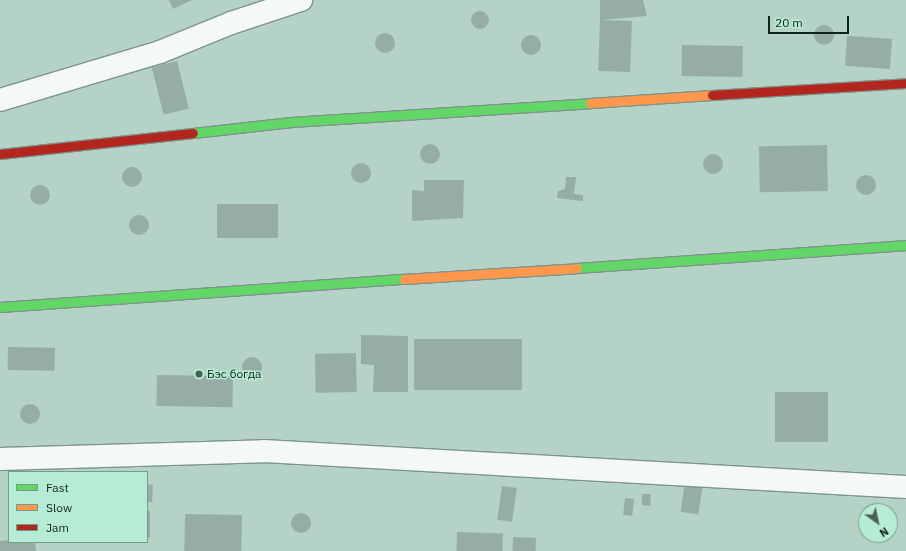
<!DOCTYPE html>
<html>
<head>
<meta charset="utf-8">
<style>
	body { margin:0 }
	#map { position:relative; width:906px; height:551px; overflow:hidden; background:#b5d2c6; font-family:"IBM Plex Sans",sans-serif }
	div>[style] { position:absolute }
	[style*='--x'] { left:calc(var(--x)*1px); top:calc(var(--y)*1px); width:calc(var(--w)*1px); rotate:calc(var(--a)*1deg) }
	.building>* { inset:0; background:#95ada6; transform-origin:0 0 }
	.round { border-radius:50% }
	.roads { filter:drop-shadow(1px 0 #7d948b) drop-shadow(-1px 0 #7d948b) drop-shadow(0 1px #7d948b) drop-shadow(0 -1px #7d948b) }
	.street>* { height:22px; margin:-11px; padding:0 11px; transform-origin:11px; border-radius:11px; background:#f4f8f6 }
	.fast>* { height:9px; margin:-4.5px; padding:0 4.5px; transform-origin:4.5px; border-radius:4.5px; background:#63d668 }
	.slow>* { height:9px; margin:-4.5px; padding:0 4.5px; transform-origin:4.5px; border-radius:4.5px; background:#ff974d }
	.jam>* { height:9px; margin:-4.5px; padding:0 4.5px; transform-origin:4.5px; border-radius:4.5px; background:#b3261e }
	.dots>* { width:11px; height:11px; translate:-50% -50%; box-sizing:border-box; border:2px solid #b6ecd4; border-radius:50% }
	span { translate:-50% -50%; white-space:nowrap; text-align:center; line-height:1.15; -webkit-text-stroke:3px #b6ecd4; paint-order:stroke }
	.poi-label { font-size:12px; color:#0f241c }
	.left { translate:0 -50%; text-align:left }
	.legend { position:absolute; left:8px; top:471px; width:140px; height:72px; box-sizing:border-box; background:#b6ecd4; border:1px solid #739c8a; margin:0; padding:5px 7px; list-style:none; font-size:12px; color:#0f241c }
	.legend li { display:flex; align-items:center; gap:8px; height:20px }
	.legend b { width:20px; border:1px solid #739c8a }
	.north { position:absolute; left:858px; top:503px; width:40px; height:40px; box-sizing:border-box; background:#b6ecd4; border:1px solid #739c8a; border-radius:50%; rotate:147deg; font-size:11px; font-weight:700; line-height:16px; text-align:center; color:#0f241c }
	.north::after { content:''; display:block; margin:auto; width:14px; height:18px; background:#496158; clip-path:polygon(50% 0,100% 100%,50% 72%,0 100%) }
	.scale { position:absolute; left:768px; top:16px; width:81px; height:18px; box-sizing:border-box; border:2px solid #0f241c; border-top:0; padding-left:5px; font-size:12px; line-height:14px; white-space:nowrap; color:#0f241c; -webkit-text-stroke:3px #b6ecd4; paint-order:stroke }
</style>
</head>
<body>
<div id="map">
	<div class="building">
		<div style="clip-path:polygon(169px 0,192px 0,173px 9px)"></div>
		<div style="clip-path:polygon(600px 0,643px 0,647px 16px,600px 20px)"></div>
		<div class="round" style="left:471px;top:11px;width:18px;height:18px"></div>
		<div style="left:600px;top:20px;width:32px;height:51px;rotate:2deg"></div>
		<div class="round" style="left:814px;top:25px;width:20px;height:20px"></div>
		<div class="round" style="left:375px;top:33px;width:20px;height:20px"></div>
		<div class="round" style="left:521px;top:35px;width:20px;height:20px"></div>
		<div style="left:892px;top:39px;width:30px;height:45px;rotate:94deg"></div>
		<div style="left:682px;top:45px;width:61px;height:31px;rotate:1deg"></div>
		<div style="left:177px;top:61px;width:49px;height:26px;rotate:76deg"></div>
		<div class="round" style="left:420px;top:144px;width:20px;height:20px"></div>
		<div style="left:827px;top:145px;width:46px;height:68px;rotate:89deg"></div>
		<div class="round" style="left:703px;top:154px;width:20px;height:20px"></div>
		<div class="round" style="left:351px;top:163px;width:20px;height:20px"></div>
		<div class="round" style="left:122px;top:167px;width:20px;height:20px"></div>
		<div class="round" style="left:856px;top:175px;width:20px;height:20px"></div>
		<div style="clip-path:polygon(566px 177px,576px 177px,574px 194px,583px 195px,583px 201px,557px 198px,558px 191px,565px 189px)"></div>
		<div style="clip-path:polygon(424px 180px,464px 180px,463px 218px,412px 221px,412px 190px,424px 191px)"></div>
		<div class="round" style="left:30px;top:185px;width:20px;height:20px"></div>
		<div style="left:278px;top:204px;width:34px;height:61px;rotate:90deg"></div>
		<div class="round" style="left:129px;top:215px;width:20px;height:20px"></div>
		<div style="clip-path:polygon(361px 335px,408px 336px,408px 392px,373px 392px,374px 365px,361px 364px)"></div>
		<div style="left:522px;top:339px;width:51px;height:108px;rotate:90deg"></div>
		<div style="left:8px;top:347px;width:47px;height:23px;rotate:1deg"></div>
		<div style="left:356px;top:353px;width:39px;height:41px;rotate:89deg"></div>
		<div class="round" style="left:242px;top:357px;width:20px;height:20px"></div>
		<div style="left:157px;top:375px;width:76px;height:31px;rotate:1deg"></div>
		<div style="left:775px;top:392px;width:53px;height:50px"></div>
		<div class="round" style="left:20px;top:404px;width:20px;height:20px"></div>
		<div style="left:685px;top:483px;width:18px;height:29px;rotate:9deg"></div>
		<div style="clip-path:polygon(147px 484px,153px 485px,152px 502px,147px 502px)"></div>
		<div style="left:502px;top:486px;width:15px;height:34px;rotate:8deg"></div>
		<div style="clip-path:polygon(642px 494px,651px 494px,650px 506px,642px 505px)"></div>
		<div style="left:625px;top:498px;width:9px;height:17px;rotate:6deg"></div>
		<div style="left:147px;top:511px;width:3px;height:26px"></div>
		<div class="round" style="left:291px;top:513px;width:20px;height:20px"></div>
		<div style="left:185px;top:514px;width:57px;height:37px;rotate:1deg"></div>
		<div style="left:457px;top:532px;width:46px;height:19px;rotate:2deg"></div>
		<div style="left:513px;top:537px;width:23px;height:14px;rotate:2deg"></div>
		<div style="clip-path:polygon(9px 540px,9px 542px,35px 542px,36px 551px,0 551px,0 541px)"></div>
	</div>
	<div class="roads">
		<div class="street">
			<div style="--x:0;--y:100;--w:167;--a:-16.7"></div>
			<div style="--x:160;--y:52;--w:77;--a:-22.2"></div>
			<div style="--x:231;--y:23;--w:74;--a:-18.2"></div>
			<div style="--x:0;--y:459;--w:264;--a:-1.7"></div>
			<div style="--x:264;--y:451;--w:643;--a:3.21"></div>
		</div>
		<div class="fast">
			<div style="--x:193;--y:133;--w:99;--a:-6.4"></div>
			<div style="--x:291;--y:122;--w:300;--a:-3.6"></div>
			<div style="--x:577;--y:268;--w:330;--a:-4"></div>
			<div style="--x:0;--y:307;--w:405;--a:-4"></div>
		</div>
		<div class="slow">
			<div style="--x:590;--y:103;--w:122;--a:-3.8"></div>
			<div style="--x:404;--y:279;--w:173;--a:-3.6"></div>
		</div>
		<div class="jam">
			<div style="--x:712;--y:95;--w:194;--a:-3.5"></div>
			<div style="--x:0;--y:154;--w:194;--a:-6.2"></div>
		</div>
	</div>
	<div class="dots">
		<div style="left:199px;top:374px;background:#496158"></div>
	</div>
	<div class="poi-label">
		<span class="left" style="left:207px;top:374px">Бэс богда</span>
	</div>
	<ul class="legend">
	<li><b style="height:5px;background:#63d668"></b>Fast</li>
	<li><b style="height:5px;background:#ff974d"></b>Slow</li>
	<li><b style="height:5px;background:#b3261e"></b>Jam</li>
	</ul>
	<div class="north">N</div>
	<div class="scale">20 m</div>
</div>
</body>
</html>
